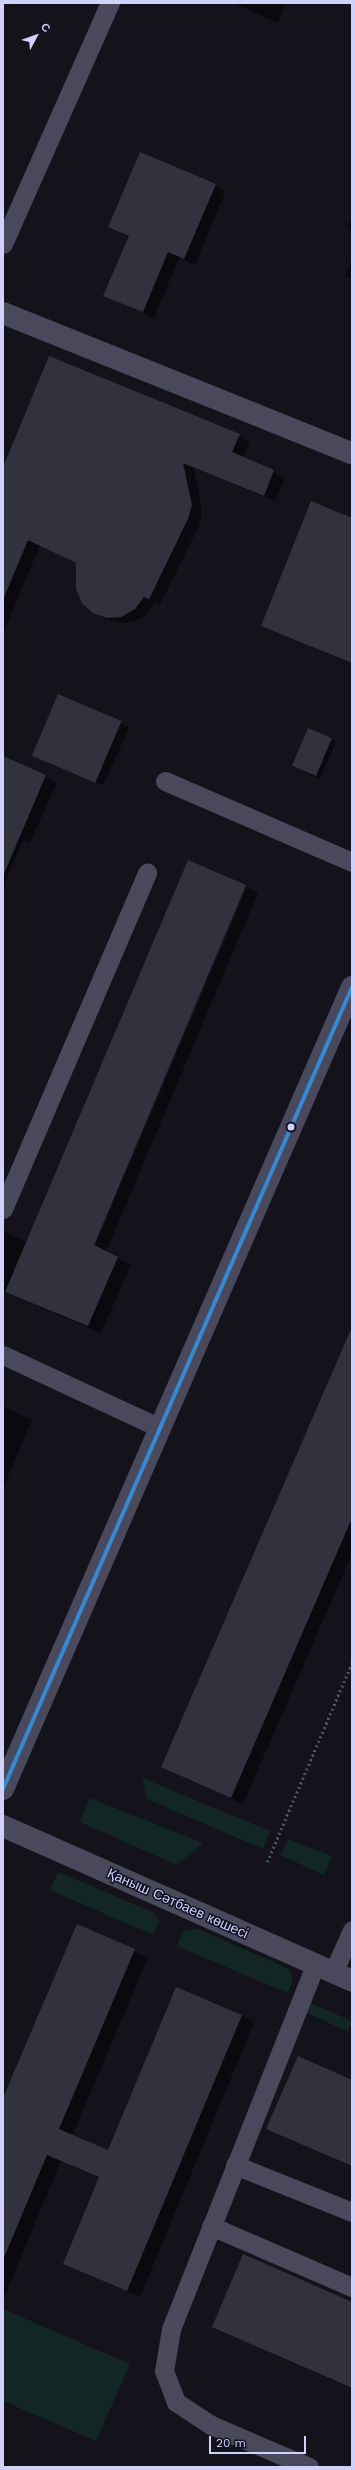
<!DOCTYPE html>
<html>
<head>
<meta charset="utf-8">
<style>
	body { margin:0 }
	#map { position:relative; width:355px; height:2470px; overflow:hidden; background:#14131c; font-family:"Work Sans",sans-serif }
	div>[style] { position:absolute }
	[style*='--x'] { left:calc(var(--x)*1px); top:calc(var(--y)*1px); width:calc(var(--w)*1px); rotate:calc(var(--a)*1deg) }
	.green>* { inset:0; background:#122624; transform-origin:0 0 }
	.shadow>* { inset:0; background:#0007; transform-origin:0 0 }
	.building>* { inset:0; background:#32313e; transform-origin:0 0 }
	.path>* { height:2.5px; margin-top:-1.25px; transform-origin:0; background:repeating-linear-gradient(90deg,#4a5861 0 2px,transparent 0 5px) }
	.service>* { height:19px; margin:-9.5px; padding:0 9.5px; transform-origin:9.5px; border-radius:9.5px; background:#49495b }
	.minor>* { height:22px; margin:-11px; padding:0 11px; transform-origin:11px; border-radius:11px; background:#49495b }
	.tertiary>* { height:22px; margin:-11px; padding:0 11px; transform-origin:11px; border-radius:11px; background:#49495b }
	.bus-1>* { height:4px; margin:-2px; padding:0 2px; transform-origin:2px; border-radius:2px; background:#338bd7 }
	.dots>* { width:11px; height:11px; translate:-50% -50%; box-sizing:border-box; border:2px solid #100f20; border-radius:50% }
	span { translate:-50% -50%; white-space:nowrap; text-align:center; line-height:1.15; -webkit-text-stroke:3px #100f20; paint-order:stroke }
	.street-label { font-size:14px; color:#d1d2fb }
	.frame { position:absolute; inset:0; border:4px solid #d1d2fb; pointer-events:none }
	.north { position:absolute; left:16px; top:16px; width:40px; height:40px; -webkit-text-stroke:3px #100f20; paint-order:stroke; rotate:49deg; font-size:11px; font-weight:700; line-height:16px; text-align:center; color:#d1d2fb }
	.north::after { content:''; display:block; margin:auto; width:14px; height:18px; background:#d1d2fb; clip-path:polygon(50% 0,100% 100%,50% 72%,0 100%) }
	.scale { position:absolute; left:209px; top:2436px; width:97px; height:18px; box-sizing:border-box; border:2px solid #d1d2fb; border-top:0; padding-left:5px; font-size:12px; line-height:14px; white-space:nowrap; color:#d1d2fb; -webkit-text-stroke:3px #100f20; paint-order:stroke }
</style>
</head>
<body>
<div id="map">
	<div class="green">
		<div style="clip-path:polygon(142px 1778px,270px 1831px,263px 1849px,147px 1799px)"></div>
		<div style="clip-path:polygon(90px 1798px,203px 1843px,177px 1865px,80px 1822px)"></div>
		<div style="clip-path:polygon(288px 1839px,332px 1856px,324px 1875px,280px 1855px)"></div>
		<div style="clip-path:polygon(58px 1872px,155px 1913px,159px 1921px,153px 1935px,50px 1890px)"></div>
		<div style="clip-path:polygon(196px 1928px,289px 1969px,293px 1981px,287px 1993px,177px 1946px,183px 1931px)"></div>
		<div style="left:311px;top:2003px;width:45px;height:11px;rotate:24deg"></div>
		<div style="clip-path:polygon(3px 2309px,130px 2364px,96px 2441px,3px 2401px)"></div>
	</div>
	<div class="shadow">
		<div style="clip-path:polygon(233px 3px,286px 3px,278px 23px)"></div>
		<div style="clip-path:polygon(215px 185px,226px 191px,195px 265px,179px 258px,154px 318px,105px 295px,130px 237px,110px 226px)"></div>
		<div style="clip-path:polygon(352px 215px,352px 232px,347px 228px)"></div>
		<div style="clip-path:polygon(352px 259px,352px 280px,345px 276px)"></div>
		<div style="clip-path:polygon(239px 435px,250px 442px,243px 458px,285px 478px,275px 501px,194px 468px,202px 512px,199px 526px,160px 605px,155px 603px,146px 615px,133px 622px,118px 623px,105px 619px,93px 612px,77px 564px,40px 545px,3px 634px,3px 470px)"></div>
		<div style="clip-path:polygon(352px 519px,352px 664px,262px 625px)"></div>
		<div style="left:59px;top:696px;width:77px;height:64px;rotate:24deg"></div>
		<div style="clip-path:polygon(331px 739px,336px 742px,320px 779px,298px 769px)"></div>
		<div style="clip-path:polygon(3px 757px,57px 782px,30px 843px,23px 840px,3px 887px)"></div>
		<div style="clip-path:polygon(247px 887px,258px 893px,106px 1252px,131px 1265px,101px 1333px,3px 1292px,3px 1231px,27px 1242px,93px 1250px)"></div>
		<div style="clip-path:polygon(352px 1333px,352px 1554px,243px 1804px,162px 1767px)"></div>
		<div style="clip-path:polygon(3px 1406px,32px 1420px,3px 1488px)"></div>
		<div style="clip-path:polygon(77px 1925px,148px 1958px,72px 2136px,109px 2151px,242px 2015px,254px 2023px,140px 2297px,64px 2264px,100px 2178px,61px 2161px,3px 2300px,3px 2100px)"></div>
		<div style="clip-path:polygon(352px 2081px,352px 2167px,268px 2128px)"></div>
		<div style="clip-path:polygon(352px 2303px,352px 2389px,213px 2326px)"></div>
		<div style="clip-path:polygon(3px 2463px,12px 2467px,3px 2467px)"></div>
	</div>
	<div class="building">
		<div style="clip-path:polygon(140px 152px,216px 184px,184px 259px,168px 252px,143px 312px,103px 296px,129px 236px,108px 227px)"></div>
		<div style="clip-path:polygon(49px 356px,240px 434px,232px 452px,274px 470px,264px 496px,183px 463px,192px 505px,188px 519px,149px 599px,144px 597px,135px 609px,121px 617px,107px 618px,93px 613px,82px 603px,76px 589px,76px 563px,28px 540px,3px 600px,3px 467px)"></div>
		<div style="clip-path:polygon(311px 501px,352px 518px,352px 663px,261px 626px)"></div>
		<div style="left:58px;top:694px;width:69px;height:67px;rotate:23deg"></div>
		<div style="left:308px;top:728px;width:26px;height:41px;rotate:23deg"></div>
		<div style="clip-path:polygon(3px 756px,46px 775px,3px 876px)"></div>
		<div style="clip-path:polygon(188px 860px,246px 885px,94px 1245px,118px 1257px,88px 1326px,5px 1292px)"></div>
		<div style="clip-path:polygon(352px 1327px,352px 1518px,231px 1798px,161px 1767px)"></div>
		<div style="clip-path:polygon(77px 1924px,135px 1949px,59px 2129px,108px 2150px,176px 1987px,242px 2015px,127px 2291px,63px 2264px,99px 2177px,47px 2155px,3px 2260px,3px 2098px)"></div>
		<div style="clip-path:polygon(298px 2056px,352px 2080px,352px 2166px,266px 2129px)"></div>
		<div style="clip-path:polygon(243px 2254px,352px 2302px,352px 2388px,212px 2327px)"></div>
	</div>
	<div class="path">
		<div style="--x:267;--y:1862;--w:216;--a:-66.9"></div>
	</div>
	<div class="service">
		<div style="--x:3;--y:244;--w:264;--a:-66.1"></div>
		<div style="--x:165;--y:781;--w:204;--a:23.4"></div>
		<div style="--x:3;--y:1209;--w:366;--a:-66.8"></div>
		<div style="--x:3;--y:1355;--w:173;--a:24.9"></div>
		<div style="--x:333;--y:1973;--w:47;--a:-66.2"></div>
		<div style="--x:235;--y:2165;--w:126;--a:21.9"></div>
		<div style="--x:211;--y:2226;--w:154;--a:23.4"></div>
		<div style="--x:309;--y:2467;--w:107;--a:-156.8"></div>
		<div style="--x:211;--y:2425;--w:42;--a:-146.7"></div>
		<div style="--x:176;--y:2402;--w:33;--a:-111"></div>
		<div style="--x:164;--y:2371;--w:43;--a:-80.5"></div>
		<div style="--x:171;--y:2329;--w:391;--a:-68.4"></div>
	</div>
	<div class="minor">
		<div style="--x:3;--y:313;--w:376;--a:21.9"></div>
		<div style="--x:3;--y:1826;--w:382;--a:23.9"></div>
	</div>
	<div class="tertiary">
		<div style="--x:3;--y:1789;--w:875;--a:-66.48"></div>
	</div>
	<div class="bus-1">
		<div style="--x:3;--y:1789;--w:875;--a:-66.48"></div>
	</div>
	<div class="dots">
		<div style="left:291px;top:1127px;background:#d1d2fb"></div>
	</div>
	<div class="street-label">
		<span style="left:178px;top:1903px;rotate:24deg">Қаныш Сәтбаев көшесі</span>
	</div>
	<div class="frame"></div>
	<div class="north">С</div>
	<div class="scale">20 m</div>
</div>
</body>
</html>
